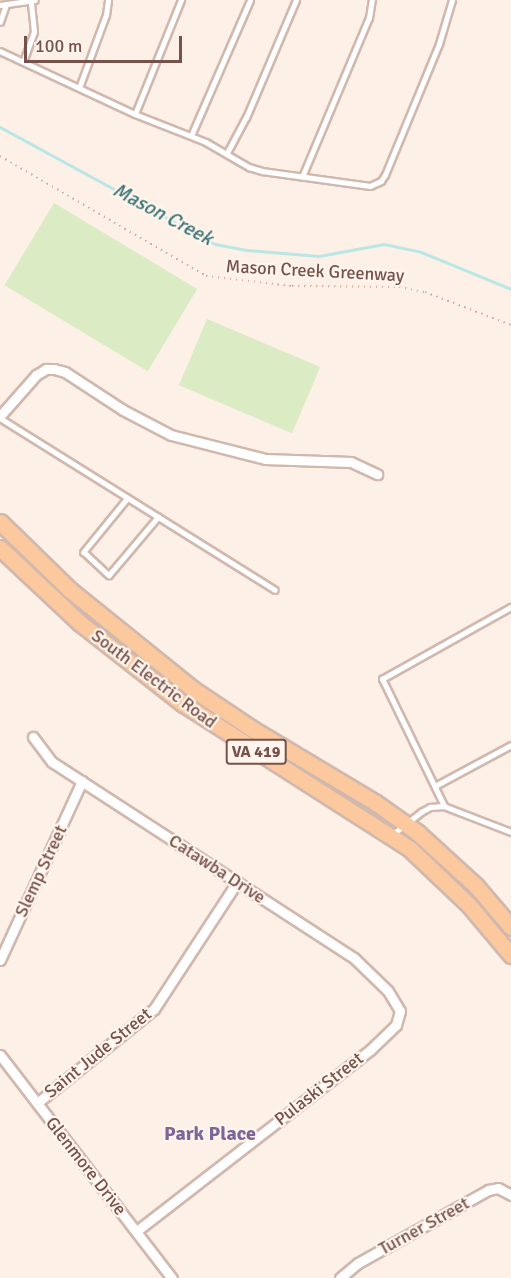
<!DOCTYPE html>
<html>
<head>
<meta charset="utf-8">
<style>
	body { margin:0 }
	#map { position:relative; width:511px; height:1278px; overflow:hidden; background:#fdf0e6; font-family:Signika,sans-serif }
	div>[style] { position:absolute }
	[style*='--x'] { left:calc(var(--x)*1px); top:calc(var(--y)*1px); width:calc(var(--w)*1px); rotate:calc(var(--a)*1deg) }
	.green>* { inset:0; background:#dbebc4; transform-origin:0 0 }
	.stream>* { height:3px; margin:-1.5px; padding:0 1.5px; transform-origin:1.5px; border-radius:1.5px; background:#bae7e5 }
	.path>* { height:2px; margin-top:-1px; transform-origin:0; background:repeating-linear-gradient(90deg,#d8aca0 0 1.5px,transparent 0 6px) }
	.roads { filter:drop-shadow(2px 0 #d1b8ae) drop-shadow(-2px 0 #d1b8ae) drop-shadow(0 2px #d1b8ae) drop-shadow(0 -2px #d1b8ae) }
	.service>* { height:4.5px; margin:-2.25px; padding:0 2.25px; transform-origin:2.25px; border-radius:2.25px; background:#fff }
	.minor>* { height:9px; margin:-4.5px; padding:0 4.5px; transform-origin:4.5px; border-radius:4.5px; background:#fff }
	.primary>* { height:15px; margin:-7.5px; padding:0 7.5px; transform-origin:7.5px; border-radius:7.5px; background:#fcc89e }
	span { translate:-50% -50%; white-space:nowrap; text-align:center; line-height:1.15; -webkit-text-stroke:4.5px #fff5ed; paint-order:stroke }
	.shield-label span { padding:2px 4px; background:#fff5ed; border:2px solid; border-radius:4px; -webkit-text-stroke-width:0 }
	.shield-label { font-size:16px; color:#77524a; font-weight:700 }
	.street-label { font-size:18px; color:#77524a }
	.water-label { font-size:20px; color:#3a7574; font-style:italic }
	.neighbourhood-label { font-size:20px; color:#7f669a; font-weight:700 }
	.scale { position:absolute; left:24px; top:36px; width:158px; height:27px; box-sizing:border-box; border:3px solid #77524a; border-top:0; padding-left:8px; font-size:18px; line-height:21px; white-space:nowrap; color:#77524a; -webkit-text-stroke:4px #fff5ed; paint-order:stroke }
</style>
</head>
<body>
<div id="map">
	<div class="green">
		<div style="left:54px;top:203px;width:167px;height:96px;rotate:31deg"></div>
		<div style="left:207px;top:319px;width:123px;height:72px;rotate:23deg"></div>
	</div>
	<div class="stream">
		<div style="--x:0;--y:127;--w:245;--a:28.6"></div>
		<div style="--x:215;--y:244;--w:33;--a:11"></div>
		<div style="--x:247;--y:250;--w:72;--a:4.8"></div>
		<div style="--x:319;--y:256;--w:66;--a:-10.5"></div>
		<div style="--x:384;--y:244;--w:38;--a:12"></div>
		<div style="--x:421;--y:252;--w:97;--a:22.3"></div>
	</div>
	<div class="path">
		<div style="--x:0;--y:156;--w:238;--a:30.2"></div>
		<div style="--x:206;--y:276;--w:87;--a:6.6"></div>
		<div style="--x:292;--y:286;--w:107;--a:0.5"></div>
		<div style="--x:399;--y:287;--w:26;--a:11"></div>
		<div style="--x:425;--y:292;--w:92;--a:21"></div>
	</div>
	<div class="roads">
		<div class="service">
			<div style="--x:0;--y:5;--w:35;--a:-8"></div>
			<div style="--x:0;--y:22;--w:18;--a:-71"></div>
			<div style="--x:0;--y:51;--w:149;--a:25"></div>
			<div style="--x:135;--y:114;--w:76;--a:21.5"></div>
			<div style="--x:206;--y:142;--w:50;--a:30.2"></div>
			<div style="--x:249;--y:167;--w:14;--a:17"></div>
			<div style="--x:262;--y:171;--w:109;--a:7.9"></div>
			<div style="--x:370;--y:186;--w:12;--a:-24"></div>
			<div style="--x:381;--y:181;--w:7;--a:-56"></div>
			<div style="--x:385;--y:175;--w:142;--a:-67.6"></div>
			<div style="--x:439;--y:44;--w:46;--a:-73.5"></div>
			<div style="--x:23;--y:62;--w:32;--a:-70"></div>
			<div style="--x:34;--y:32;--w:31;--a:-96"></div>
			<div style="--x:79;--y:88;--w:78;--a:-69.7"></div>
			<div style="--x:106;--y:15;--w:15;--a:-82"></div>
			<div style="--x:135;--y:114;--w:123;--a:-68"></div>
			<div style="--x:191;--y:136;--w:148;--a:-66.5"></div>
			<div style="--x:227;--y:153;--w:40;--a:-62"></div>
			<div style="--x:246;--y:118;--w:128;--a:-67"></div>
			<div style="--x:302;--y:177;--w:173;--a:-67.2"></div>
			<div style="--x:369;--y:18;--w:18;--a:-81"></div>
			<div style="--x:0;--y:418;--w:324;--a:32"></div>
			<div style="--x:128;--y:498;--w:70;--a:129.2"></div>
			<div style="--x:84;--y:552;--w:34;--a:43"></div>
			<div style="--x:109;--y:575;--w:76;--a:-49.8"></div>
			<div style="--x:435;--y:786;--w:86;--a:-28.3"></div>
			<div style="--x:444;--y:806;--w:141;--a:-116"></div>
			<div style="--x:382;--y:679;--w:148;--a:-29.2"></div>
			<div style="--x:393;--y:834;--w:36;--a:-38"></div>
			<div style="--x:421;--y:812;--w:10;--a:-29"></div>
			<div style="--x:430;--y:807;--w:14;--a:-4"></div>
			<div style="--x:444;--y:806;--w:72;--a:21.2"></div>
		</div>
		<div class="minor">
			<div style="--x:0;--y:416;--w:55;--a:-48.7"></div>
			<div style="--x:36;--y:375;--w:12;--a:-31"></div>
			<div style="--x:46;--y:369;--w:8;--a:0"></div>
			<div style="--x:54;--y:369;--w:11;--a:15"></div>
			<div style="--x:65;--y:372;--w:69;--a:33.2"></div>
			<div style="--x:123;--y:410;--w:54;--a:27.5"></div>
			<div style="--x:171;--y:435;--w:97;--a:14.3"></div>
			<div style="--x:265;--y:459;--w:86;--a:2"></div>
			<div style="--x:351;--y:462;--w:29;--a:25"></div>
			<div style="--x:33;--y:737;--w:31;--a:53"></div>
			<div style="--x:52;--y:762;--w:360;--a:33"></div>
			<div style="--x:354;--y:958;--w:47;--a:44.1"></div>
			<div style="--x:388;--y:991;--w:23;--a:59"></div>
			<div style="--x:400;--y:1011;--w:15;--a:106"></div>
			<div style="--x:396;--y:1025;--w:36;--a:136"></div>
			<div style="--x:370;--y:1050;--w:295;--a:142.2"></div>
			<div style="--x:0;--y:960;--w:197;--a:-65.4"></div>
			<div style="--x:0;--y:1055;--w:282;--a:52.4"></div>
			<div style="--x:37;--y:1103;--w:150;--a:-38.8"></div>
			<div style="--x:154;--y:1009;--w:152;--a:-56.8"></div>
			<div style="--x:340;--y:1278;--w:23;--a:-40"></div>
			<div style="--x:358;--y:1263;--w:149;--a:-29.3"></div>
			<div style="--x:488;--y:1190;--w:10;--a:-11"></div>
			<div style="--x:498;--y:1188;--w:15;--a:28"></div>
		</div>
		<div class="primary">
			<div style="--x:0;--y:522;--w:98;--a:44.2"></div>
			<div style="--x:70;--y:590;--w:159;--a:38.9"></div>
			<div style="--x:194;--y:690;--w:72;--a:33.7"></div>
			<div style="--x:254;--y:730;--w:142;--a:30.9"></div>
			<div style="--x:376;--y:803;--w:52;--a:35.5"></div>
			<div style="--x:418;--y:833;--w:79;--a:42.4"></div>
			<div style="--x:476;--y:886;--w:54;--a:49.5"></div>
			<div style="--x:0;--y:548;--w:110;--a:43.2"></div>
			<div style="--x:80;--y:623;--w:130;--a:38.1"></div>
			<div style="--x:182;--y:703;--w:271;--a:32.6"></div>
			<div style="--x:410;--y:849;--w:80;--a:43.5"></div>
			<div style="--x:468;--y:904;--w:67;--a:49.9"></div>
		</div>
	</div>
	<div class="shield-label">
		<span style="left:256px;top:752px">VA 419</span>
	</div>
	<div class="street-label">
		<span style="left:315px;top:271px;rotate:3deg">Mason Creek Greenway</span>
		<span style="left:154px;top:679px;rotate:37deg">South Electric Road</span>
		<span style="left:217px;top:869px;rotate:33deg">Catawba Drive</span>
		<span style="left:41px;top:871px;rotate:-65deg">Slemp Street</span>
		<span style="left:98px;top:1053px;rotate:-39deg">Saint Jude Street</span>
		<span style="left:319px;top:1089px;rotate:-38deg">Pulaski Street</span>
		<span style="left:86px;top:1166px;rotate:52deg">Glenmore Drive</span>
		<span style="left:424px;top:1226px;rotate:-29deg">Turner Street</span>
	</div>
	<div class="water-label">
		<span style="left:163px;top:214px;rotate:28deg">Mason Creek</span>
	</div>
	<div class="neighbourhood-label">
		<span style="left:210px;top:1133px">Park Place</span>
	</div>
	<div class="scale">100 m</div>
</div>
</body>
</html>
